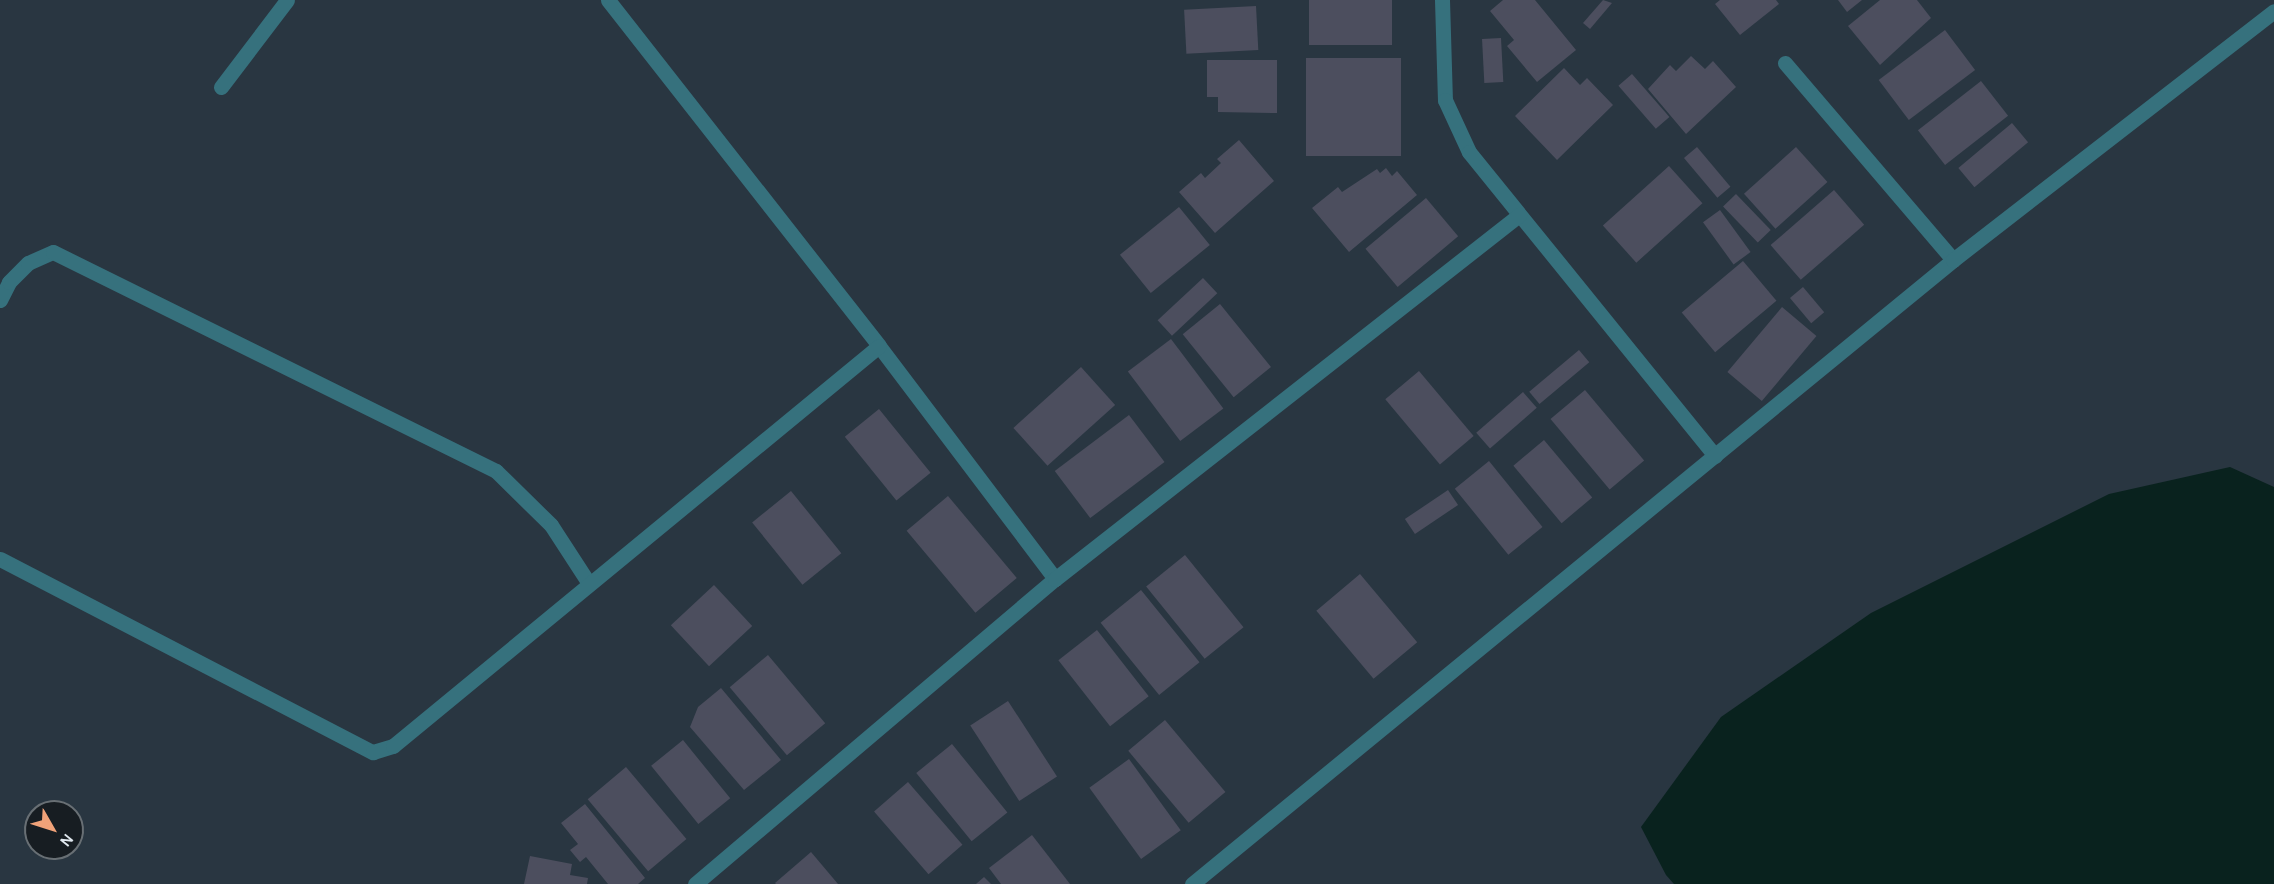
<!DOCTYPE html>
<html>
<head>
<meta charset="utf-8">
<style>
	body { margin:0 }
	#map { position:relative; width:2274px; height:884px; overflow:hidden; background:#293641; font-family:Karla,sans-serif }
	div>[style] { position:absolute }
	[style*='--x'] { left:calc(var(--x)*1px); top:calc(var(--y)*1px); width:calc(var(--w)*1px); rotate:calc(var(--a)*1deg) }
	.water>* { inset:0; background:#09221e }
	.building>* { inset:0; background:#4c4e5e; transform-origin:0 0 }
	.street>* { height:15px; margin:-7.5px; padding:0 7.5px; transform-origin:7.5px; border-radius:7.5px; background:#36717d }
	span { translate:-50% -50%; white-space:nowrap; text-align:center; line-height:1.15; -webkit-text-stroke:4.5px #171d22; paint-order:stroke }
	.north { position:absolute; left:24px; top:800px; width:60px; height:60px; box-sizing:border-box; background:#171d22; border:2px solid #686f74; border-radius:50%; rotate:129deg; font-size:16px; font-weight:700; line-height:24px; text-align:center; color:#e1e9f0 }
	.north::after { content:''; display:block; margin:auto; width:21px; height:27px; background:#f0a279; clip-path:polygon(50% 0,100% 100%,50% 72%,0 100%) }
</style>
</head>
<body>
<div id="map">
	<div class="water">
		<div style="clip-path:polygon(2230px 467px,2274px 487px,2274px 884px,1674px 884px,1666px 875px,1641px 827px,1721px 717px,1871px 613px,2109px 494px)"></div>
	</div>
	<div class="building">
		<div style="left:1309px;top:0;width:83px;height:45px"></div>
		<div style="clip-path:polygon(1503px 0,1535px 0,1576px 50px,1537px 82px,1507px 46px,1514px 40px,1490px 11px)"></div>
		<div style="clip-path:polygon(1603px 0,1612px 3px,1590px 29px,1583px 23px)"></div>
		<div style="clip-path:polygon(1720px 0,1776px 0,1779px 4px,1740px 35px,1715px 4px)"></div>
		<div style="clip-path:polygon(1838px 0,1862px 0,1847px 12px)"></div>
		<div style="clip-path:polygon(1880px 0,1917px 0,1931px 18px,1880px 65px,1848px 26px)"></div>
		<div style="left:1256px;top:6px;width:44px;height:72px;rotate:87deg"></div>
		<div style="left:1945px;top:30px;width:50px;height:83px;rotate:53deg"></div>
		<div style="left:1501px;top:38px;width:44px;height:19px;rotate:87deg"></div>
		<div style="clip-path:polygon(1691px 56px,1705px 69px,1713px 61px,1736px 87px,1686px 134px,1648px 89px,1670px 65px,1676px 71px)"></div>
		<div style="left:1306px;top:58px;width:95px;height:98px"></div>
		<div style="clip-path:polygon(1207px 60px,1277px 60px,1277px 113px,1218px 112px,1218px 97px,1207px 97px)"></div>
		<div style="clip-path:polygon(1564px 68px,1580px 85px,1587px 78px,1613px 105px,1557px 160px,1515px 116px)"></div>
		<div style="left:1632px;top:74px;width:57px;height:18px;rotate:49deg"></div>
		<div style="left:1981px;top:81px;width:44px;height:80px;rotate:52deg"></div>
		<div style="left:2012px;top:123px;width:25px;height:70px;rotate:50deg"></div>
		<div style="clip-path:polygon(1239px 140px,1274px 181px,1215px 233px,1179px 192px,1201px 173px,1205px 178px,1221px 163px,1217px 159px)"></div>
		<div style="left:1697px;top:147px;width:52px;height:17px;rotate:50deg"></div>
		<div style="left:1796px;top:147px;width:47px;height:70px;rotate:48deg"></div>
		<div style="left:1669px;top:166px;width:50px;height:89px;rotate:48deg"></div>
		<div style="clip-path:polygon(1386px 168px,1392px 176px,1397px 171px,1417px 195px,1349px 252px,1312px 208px,1338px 187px,1342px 192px,1377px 169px,1380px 173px)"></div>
		<div style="left:1834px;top:190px;width:46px;height:84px;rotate:49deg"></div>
		<div style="left:1736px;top:194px;width:50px;height:18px;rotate:46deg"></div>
		<div style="left:1426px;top:198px;width:50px;height:79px;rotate:50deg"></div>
		<div style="left:1179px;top:207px;width:49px;height:76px;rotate:51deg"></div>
		<div style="left:1720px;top:210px;width:52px;height:21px;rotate:54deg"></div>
		<div style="left:1743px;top:261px;width:52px;height:80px;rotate:50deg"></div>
		<div style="left:1203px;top:278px;width:21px;height:62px;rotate:47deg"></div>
		<div style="left:1803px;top:287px;width:33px;height:17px;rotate:50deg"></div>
		<div style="left:1220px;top:304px;width:81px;height:48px;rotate:51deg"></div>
		<div style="left:1782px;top:307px;width:45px;height:85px;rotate:40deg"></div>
		<div style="left:1171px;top:339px;width:87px;height:54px;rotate:53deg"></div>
		<div style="left:1579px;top:350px;width:16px;height:65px;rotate:50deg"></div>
		<div style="left:1081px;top:367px;width:51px;height:91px;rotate:48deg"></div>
		<div style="left:1419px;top:371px;width:85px;height:44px;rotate:50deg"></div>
		<div style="left:1585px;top:390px;width:92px;height:45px;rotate:50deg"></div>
		<div style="left:1523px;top:392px;width:21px;height:62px;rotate:49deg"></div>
		<div style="left:879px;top:409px;width:82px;height:44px;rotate:51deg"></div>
		<div style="left:1129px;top:415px;width:59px;height:93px;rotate:53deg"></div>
		<div style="left:1544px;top:440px;width:75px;height:40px;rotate:50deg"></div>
		<div style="left:1489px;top:461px;width:85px;height:44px;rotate:51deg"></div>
		<div style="left:1448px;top:490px;width:18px;height:52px;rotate:56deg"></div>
		<div style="left:791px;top:491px;width:80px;height:50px;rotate:51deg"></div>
		<div style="left:948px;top:496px;width:107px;height:54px;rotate:50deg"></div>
		<div style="left:1185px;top:555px;width:93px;height:50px;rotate:51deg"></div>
		<div style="left:1360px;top:574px;width:89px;height:57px;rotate:50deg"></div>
		<div style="left:714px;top:585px;width:56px;height:59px;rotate:47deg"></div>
		<div style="left:1141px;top:590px;width:93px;height:52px;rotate:51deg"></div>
		<div style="left:1097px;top:630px;width:84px;height:49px;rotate:52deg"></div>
		<div style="left:768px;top:655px;width:89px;height:50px;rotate:50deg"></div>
		<div style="clip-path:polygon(721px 688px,781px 760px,744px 790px,690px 727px,698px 707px)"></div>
		<div style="left:1008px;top:701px;width:90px;height:45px;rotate:57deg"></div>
		<div style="left:1165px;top:720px;width:94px;height:48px;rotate:50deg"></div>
		<div style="left:683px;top:740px;width:75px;height:41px;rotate:51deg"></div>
		<div style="left:952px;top:744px;width:88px;height:46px;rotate:51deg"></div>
		<div style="left:1129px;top:759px;width:88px;height:49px;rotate:54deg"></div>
		<div style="left:626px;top:767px;width:94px;height:50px;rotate:50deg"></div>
		<div style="left:908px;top:782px;width:83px;height:45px;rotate:49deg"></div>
		<div style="clip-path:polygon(585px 804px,645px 878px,638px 884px,608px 884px,586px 857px,580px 862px,570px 850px,578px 844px,561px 823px)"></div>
		<div style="clip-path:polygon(1032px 835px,1070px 884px,1001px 884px,989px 868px)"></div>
		<div style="clip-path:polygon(811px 852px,838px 884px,776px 884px,775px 883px)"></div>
		<div style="clip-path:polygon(530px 856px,572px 864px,570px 875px,588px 878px,587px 884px,524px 884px)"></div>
		<div style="clip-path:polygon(984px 877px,991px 884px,976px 884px)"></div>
	</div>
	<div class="street">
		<div style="--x:608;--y:0;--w:439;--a:51.9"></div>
		<div style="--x:879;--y:346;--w:292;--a:52.9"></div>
		<div style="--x:1442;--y:0;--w:100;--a:88.3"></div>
		<div style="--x:1445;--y:100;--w:57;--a:65.2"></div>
		<div style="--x:1469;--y:152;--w:391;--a:51"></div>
		<div style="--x:1785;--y:63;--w:259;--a:49.5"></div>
		<div style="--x:221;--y:87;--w:109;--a:-52.8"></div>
		<div style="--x:0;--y:300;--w:20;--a:-63"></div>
		<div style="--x:9;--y:282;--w:27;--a:-45"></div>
		<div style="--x:28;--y:263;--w:27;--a:-24"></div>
		<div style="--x:53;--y:252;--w:494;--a:26.3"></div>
		<div style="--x:496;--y:471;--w:77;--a:44.5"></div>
		<div style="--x:551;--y:525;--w:68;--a:57"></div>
		<div style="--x:0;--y:559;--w:420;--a:27.4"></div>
		<div style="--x:373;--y:752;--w:21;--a:-17"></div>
		<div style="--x:393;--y:746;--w:629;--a:-39.46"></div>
		<div style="--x:695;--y:884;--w:472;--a:-40.3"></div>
		<div style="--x:1055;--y:579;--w:590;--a:-38.11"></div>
		<div style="--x:1192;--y:884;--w:984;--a:-39.35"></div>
		<div style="--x:1953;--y:260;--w:406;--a:-37.8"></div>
	</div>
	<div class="north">N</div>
</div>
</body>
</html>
